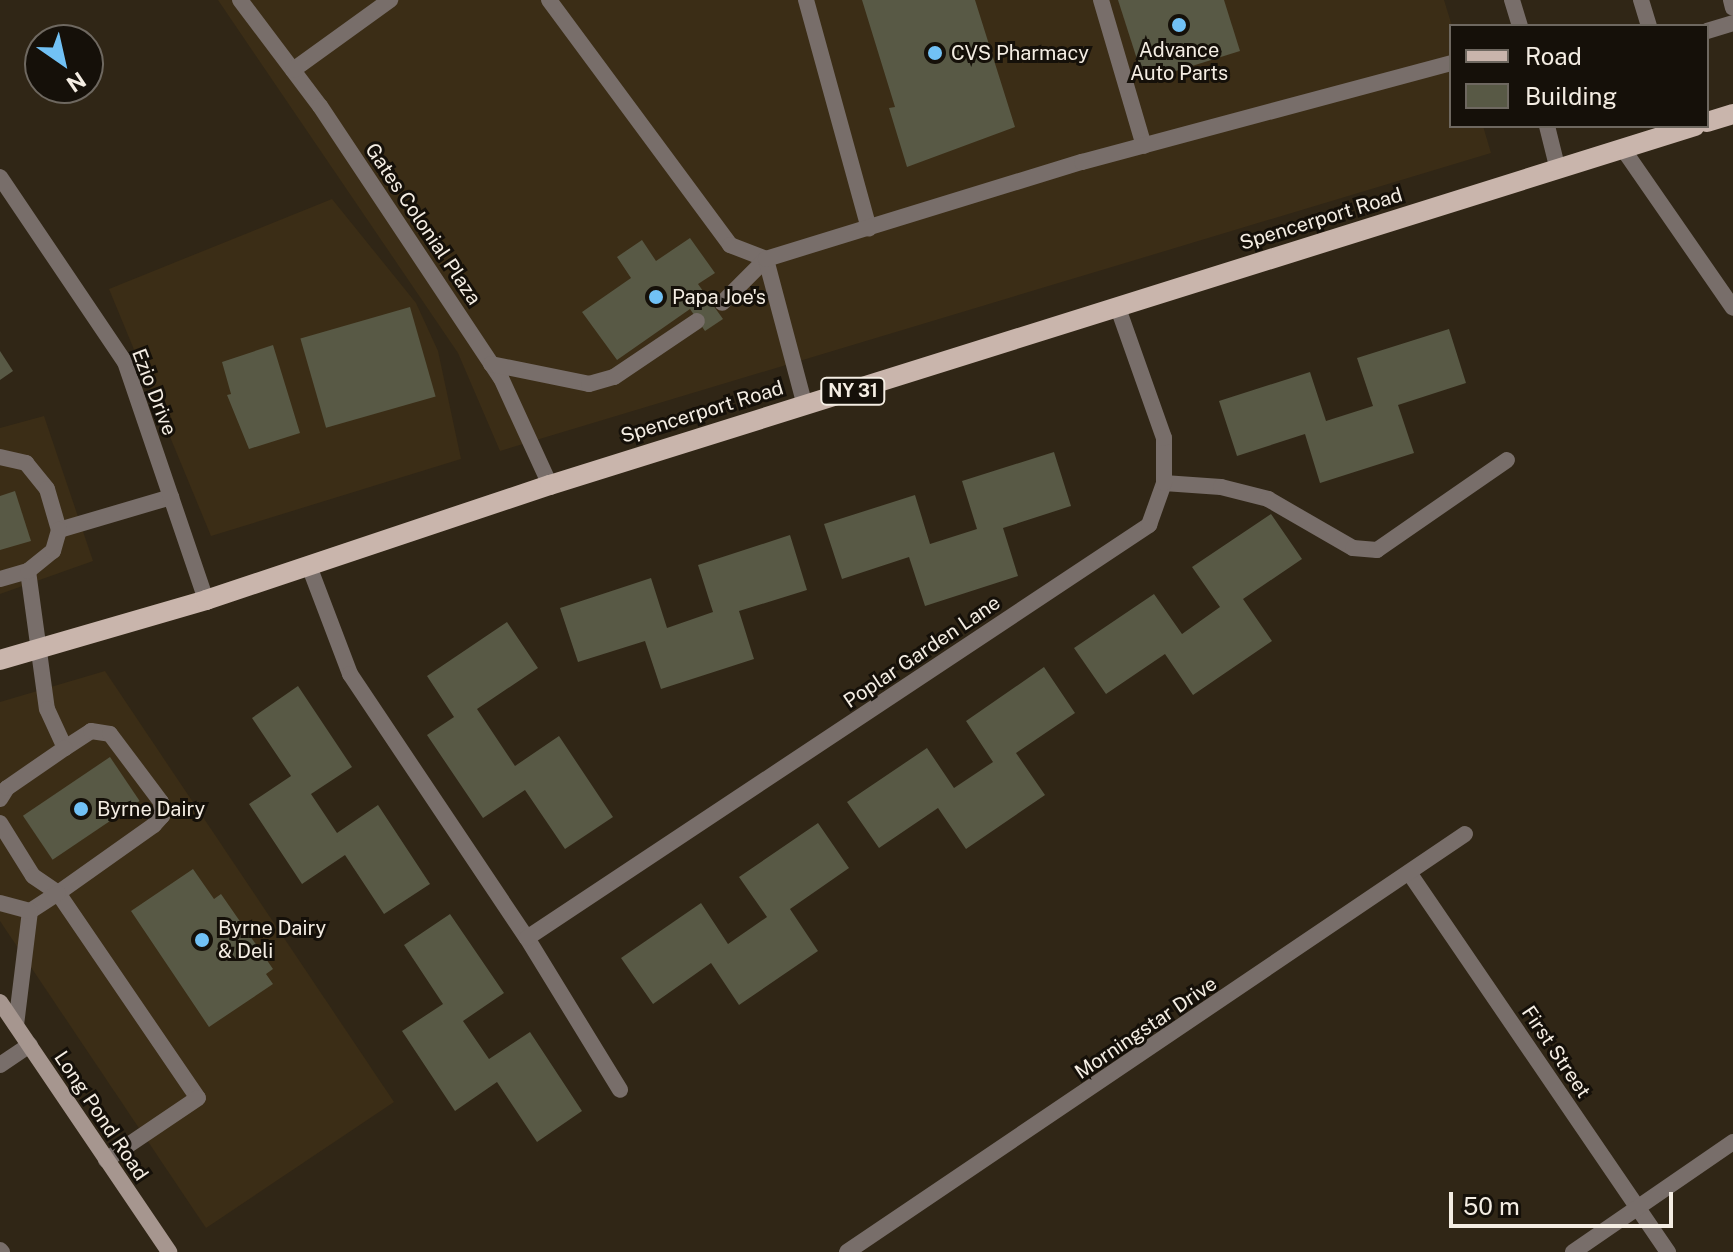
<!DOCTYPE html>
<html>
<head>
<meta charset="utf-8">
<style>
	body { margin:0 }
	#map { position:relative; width:1733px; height:1252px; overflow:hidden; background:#302616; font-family:"Public Sans",sans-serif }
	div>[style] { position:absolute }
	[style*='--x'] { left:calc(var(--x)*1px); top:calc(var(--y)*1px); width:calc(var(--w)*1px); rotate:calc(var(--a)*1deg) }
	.built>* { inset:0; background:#3b2d16 }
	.building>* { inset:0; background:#585945; transform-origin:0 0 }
	.service>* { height:16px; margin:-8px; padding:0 8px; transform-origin:8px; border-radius:8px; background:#786e6a }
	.minor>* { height:16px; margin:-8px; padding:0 8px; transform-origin:8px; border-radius:8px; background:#786e6a }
	.secondary>* { height:16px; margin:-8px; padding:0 8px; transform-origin:8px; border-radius:8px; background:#a6968f }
	.primary>* { height:20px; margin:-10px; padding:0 10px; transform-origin:10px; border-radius:10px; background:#c9b5ac }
	.dots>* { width:22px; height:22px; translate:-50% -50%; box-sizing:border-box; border:4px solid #151009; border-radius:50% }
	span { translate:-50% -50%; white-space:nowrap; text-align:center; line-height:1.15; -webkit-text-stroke:6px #151009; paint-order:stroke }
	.shield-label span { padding:2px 6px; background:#151009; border:2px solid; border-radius:6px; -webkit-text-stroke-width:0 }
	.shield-label { font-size:18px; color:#f4ede3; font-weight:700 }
	.poi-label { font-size:20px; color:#f4ede3 }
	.left { translate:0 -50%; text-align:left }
	.street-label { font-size:20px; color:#f4ede3 }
	.legend { position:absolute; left:1449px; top:24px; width:260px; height:104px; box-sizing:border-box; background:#151009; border:2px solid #6e6860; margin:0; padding:10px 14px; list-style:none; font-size:24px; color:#f4ede3 }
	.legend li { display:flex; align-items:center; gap:16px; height:40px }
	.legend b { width:40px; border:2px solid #6e6860 }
	.north { position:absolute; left:24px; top:24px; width:80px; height:80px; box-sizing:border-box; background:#151009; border:2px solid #6e6860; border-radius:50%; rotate:146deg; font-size:22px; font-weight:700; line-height:32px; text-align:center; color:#f4ede3 }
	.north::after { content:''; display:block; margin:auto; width:28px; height:36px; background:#71c1f5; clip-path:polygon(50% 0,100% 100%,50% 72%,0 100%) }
	.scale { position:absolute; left:1449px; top:1192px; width:224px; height:36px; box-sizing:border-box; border:4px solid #f4ede3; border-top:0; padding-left:10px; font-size:24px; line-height:28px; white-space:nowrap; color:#f4ede3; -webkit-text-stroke:6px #151009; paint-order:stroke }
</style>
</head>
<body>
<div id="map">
	<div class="built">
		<div style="clip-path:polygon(218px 0,1444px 0,1452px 26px,1451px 126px,1483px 126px,1491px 153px,500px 451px,458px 353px)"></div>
		<div style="clip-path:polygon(332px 199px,416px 303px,438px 351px,461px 459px,211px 536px,109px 289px)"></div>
		<div style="clip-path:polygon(44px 416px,93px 561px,0 594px,0 428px)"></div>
		<div style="clip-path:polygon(105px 671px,394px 1102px,206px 1228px,0 921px,0 702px)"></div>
	</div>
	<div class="building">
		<div style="clip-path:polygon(862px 0,975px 0,1015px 127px,907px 167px,889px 108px,895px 107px)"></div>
		<div style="clip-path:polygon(1118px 0,1224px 0,1240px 51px,1144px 81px)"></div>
		<div style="clip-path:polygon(690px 238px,715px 273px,698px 284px,723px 319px,705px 331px,690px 309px,617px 360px,582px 312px,631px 278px,617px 257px,642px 240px,656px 261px)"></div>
		<div style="left:410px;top:307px;width:93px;height:114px;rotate:74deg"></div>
		<div style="clip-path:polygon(1449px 329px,1466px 383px,1398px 405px,1414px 453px,1320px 483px,1305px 434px,1237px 456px,1219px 401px,1310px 372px,1326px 421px,1373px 406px,1357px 358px)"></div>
		<div style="clip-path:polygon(273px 345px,300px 433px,249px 449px,227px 395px,231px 394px,222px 362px)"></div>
		<div style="clip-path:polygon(0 351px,13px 371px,0 380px)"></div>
		<div style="clip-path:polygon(1054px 452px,1071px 506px,1003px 528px,1018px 576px,925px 606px,909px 557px,842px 579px,824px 524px,915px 495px,930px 544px,977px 529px,962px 481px)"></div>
		<div style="clip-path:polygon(15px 491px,31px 541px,0 550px,0 496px)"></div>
		<div style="clip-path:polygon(1271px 514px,1302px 559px,1243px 599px,1272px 641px,1193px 695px,1165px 654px,1106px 694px,1074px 648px,1154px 594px,1182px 634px,1220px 607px,1192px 567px)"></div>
		<div style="clip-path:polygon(790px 535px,807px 590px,739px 611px,754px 659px,661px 689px,645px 641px,578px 662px,560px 608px,651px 578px,667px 628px,713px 612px,698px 565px)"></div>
		<div style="clip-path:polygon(507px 622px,538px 668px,477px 709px,515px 766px,559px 736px,613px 817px,565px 849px,525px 790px,483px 818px,427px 735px,454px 717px,427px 676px)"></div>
		<div style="clip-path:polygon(1044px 667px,1075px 713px,1016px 753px,1045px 795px,966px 849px,938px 808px,879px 848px,847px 802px,927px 748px,954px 788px,993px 762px,966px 721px)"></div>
		<div style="clip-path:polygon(298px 686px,352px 767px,311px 794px,337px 833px,378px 805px,430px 884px,384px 914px,345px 855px,302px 884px,249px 804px,291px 776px,252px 718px)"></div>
		<div style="left:110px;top:757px;width:53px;height:105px;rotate:56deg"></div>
		<div style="clip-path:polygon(818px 823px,849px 868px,790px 909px,818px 951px,739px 1005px,711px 963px,653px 1004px,621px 958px,701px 903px,728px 944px,767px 917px,739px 877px)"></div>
		<div style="clip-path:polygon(193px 869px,214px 899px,221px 894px,273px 969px,266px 974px,273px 984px,209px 1027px,131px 911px)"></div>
		<div style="clip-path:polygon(450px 914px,504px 993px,463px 1021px,489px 1059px,530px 1032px,582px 1111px,537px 1142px,497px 1082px,455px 1111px,402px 1031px,443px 1004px,404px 945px)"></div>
	</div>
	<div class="service">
		<div style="--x:240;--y:0;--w:133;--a:53"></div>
		<div style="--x:320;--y:106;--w:327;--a:56.4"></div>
		<div style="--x:501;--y:378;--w:118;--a:65.4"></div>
		<div style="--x:549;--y:0;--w:305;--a:53.5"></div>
		<div style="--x:730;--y:245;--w:39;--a:21"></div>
		<div style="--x:766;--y:259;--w:62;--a:135"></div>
		<div style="--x:806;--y:0;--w:237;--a:74.6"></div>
		<div style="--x:1101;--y:0;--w:152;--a:73.6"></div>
		<div style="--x:1512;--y:0;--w:27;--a:73"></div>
		<div style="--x:1641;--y:0;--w:27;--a:73"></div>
		<div style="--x:1731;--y:0;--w:8;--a:76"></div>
		<div style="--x:1707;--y:31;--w:27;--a:-17"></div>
		<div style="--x:293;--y:70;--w:120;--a:-35.8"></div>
		<div style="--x:1547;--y:126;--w:45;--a:76"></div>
		<div style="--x:1623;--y:149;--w:193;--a:55.3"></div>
		<div style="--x:491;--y:364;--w:100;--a:11.5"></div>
		<div style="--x:589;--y:384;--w:26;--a:-16"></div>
		<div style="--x:614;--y:377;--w:100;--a:-34"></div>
		<div style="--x:805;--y:406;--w:152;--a:-104.9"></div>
		<div style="--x:766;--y:259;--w:331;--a:-17.1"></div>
		<div style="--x:1082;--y:162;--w:382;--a:-15"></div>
		<div style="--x:0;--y:457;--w:27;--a:13"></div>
		<div style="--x:26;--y:463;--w:33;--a:51"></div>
		<div style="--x:47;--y:489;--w:43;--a:73.7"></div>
		<div style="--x:59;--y:530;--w:117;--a:-16.4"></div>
		<div style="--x:1164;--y:483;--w:57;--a:4"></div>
		<div style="--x:1221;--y:487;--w:49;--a:14.3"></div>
		<div style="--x:1268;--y:499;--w:98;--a:30"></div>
		<div style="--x:1353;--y:548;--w:24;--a:5"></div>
		<div style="--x:1377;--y:550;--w:158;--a:-34.7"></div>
		<div style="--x:28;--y:571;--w:139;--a:82.2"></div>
		<div style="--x:47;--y:709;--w:43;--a:65.2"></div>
		<div style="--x:65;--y:748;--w:31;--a:-33"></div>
		<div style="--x:91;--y:731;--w:19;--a:9"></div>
		<div style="--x:110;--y:734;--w:85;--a:53.1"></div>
		<div style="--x:161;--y:802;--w:14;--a:86"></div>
		<div style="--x:162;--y:816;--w:12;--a:132"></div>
		<div style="--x:154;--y:825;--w:118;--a:144.7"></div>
		<div style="--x:58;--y:893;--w:248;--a:55.7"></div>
		<div style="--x:198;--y:1098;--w:111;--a:146"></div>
		<div style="--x:0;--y:579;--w:29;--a:-16"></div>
		<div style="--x:28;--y:571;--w:32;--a:-39"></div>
		<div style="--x:53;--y:551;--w:22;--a:-74"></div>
		<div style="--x:0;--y:799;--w:13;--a:-58"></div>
		<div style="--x:7;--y:788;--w:70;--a:-34.6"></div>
		<div style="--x:0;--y:823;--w:62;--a:58.1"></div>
		<div style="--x:33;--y:876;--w:30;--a:34"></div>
		<div style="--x:58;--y:893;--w:33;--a:147"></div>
		<div style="--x:30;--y:911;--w:115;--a:97"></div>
		<div style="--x:0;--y:903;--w:31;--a:15"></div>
		<div style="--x:0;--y:1065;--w:36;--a:-34"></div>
		<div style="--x:0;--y:1250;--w:3;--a:45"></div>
	</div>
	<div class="minor">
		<div style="--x:0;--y:177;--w:223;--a:56"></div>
		<div style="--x:125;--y:362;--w:251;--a:71.2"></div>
		<div style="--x:309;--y:566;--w:116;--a:69.2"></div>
		<div style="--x:350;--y:674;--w:318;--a:56.2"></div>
		<div style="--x:527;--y:938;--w:178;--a:58.5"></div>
		<div style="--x:1410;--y:874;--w:458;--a:55.7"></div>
		<div style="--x:527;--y:938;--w:747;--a:-33.58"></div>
		<div style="--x:1149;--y:525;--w:45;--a:-70.3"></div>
		<div style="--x:1164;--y:483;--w:45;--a:-90"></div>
		<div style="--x:1164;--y:438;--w:138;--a:-109.5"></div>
		<div style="--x:847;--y:1252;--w:746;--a:-34.07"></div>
		<div style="--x:1573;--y:1252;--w:194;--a:-34.5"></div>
	</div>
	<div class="secondary">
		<div style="--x:0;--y:1002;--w:302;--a:55.9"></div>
	</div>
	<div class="primary">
		<div style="--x:1707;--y:122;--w:27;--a:-17"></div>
		<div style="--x:0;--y:660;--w:215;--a:-16.2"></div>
		<div style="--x:206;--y:600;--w:363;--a:-18.5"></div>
		<div style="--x:550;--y:485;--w:1200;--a:-17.41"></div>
	</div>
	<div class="dots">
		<div style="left:1179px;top:25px;background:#71c1f5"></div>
		<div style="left:935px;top:53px;background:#71c1f5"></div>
		<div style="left:656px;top:297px;background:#71c1f5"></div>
		<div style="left:81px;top:809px;background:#71c1f5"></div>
		<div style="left:202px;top:940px;background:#71c1f5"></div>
	</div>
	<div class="shield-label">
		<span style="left:853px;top:391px">NY 31</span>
	</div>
	<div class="poi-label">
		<span style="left:1179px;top:62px">Advance<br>Auto Parts</span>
		<span class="left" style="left:951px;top:53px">CVS Pharmacy</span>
		<span class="left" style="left:672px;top:297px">Papa Joe's</span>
		<span class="left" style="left:97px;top:809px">Byrne Dairy</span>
		<span class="left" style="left:218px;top:940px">Byrne Dairy<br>&amp; Deli</span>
	</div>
	<div class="street-label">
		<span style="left:1321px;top:219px;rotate:-17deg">Spencerport Road</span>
		<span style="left:423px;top:224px;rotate:56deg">Gates Colonial Plaza</span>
		<span style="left:154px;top:392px;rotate:69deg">Ezio Drive</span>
		<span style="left:702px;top:412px;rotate:-17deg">Spencerport Road</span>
		<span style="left:922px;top:652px;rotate:-34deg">Poplar Garden Lane</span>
		<span style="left:1146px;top:1028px;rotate:-34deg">Morningstar Drive</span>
		<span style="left:1556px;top:1052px;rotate:56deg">First Street</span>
		<span style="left:101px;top:1116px;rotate:56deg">Long Pond Road</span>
	</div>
	<ul class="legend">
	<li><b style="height:10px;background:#c9b5ac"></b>Road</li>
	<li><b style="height:22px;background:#585945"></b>Building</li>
	</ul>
	<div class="north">N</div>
	<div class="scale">50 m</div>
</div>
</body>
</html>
